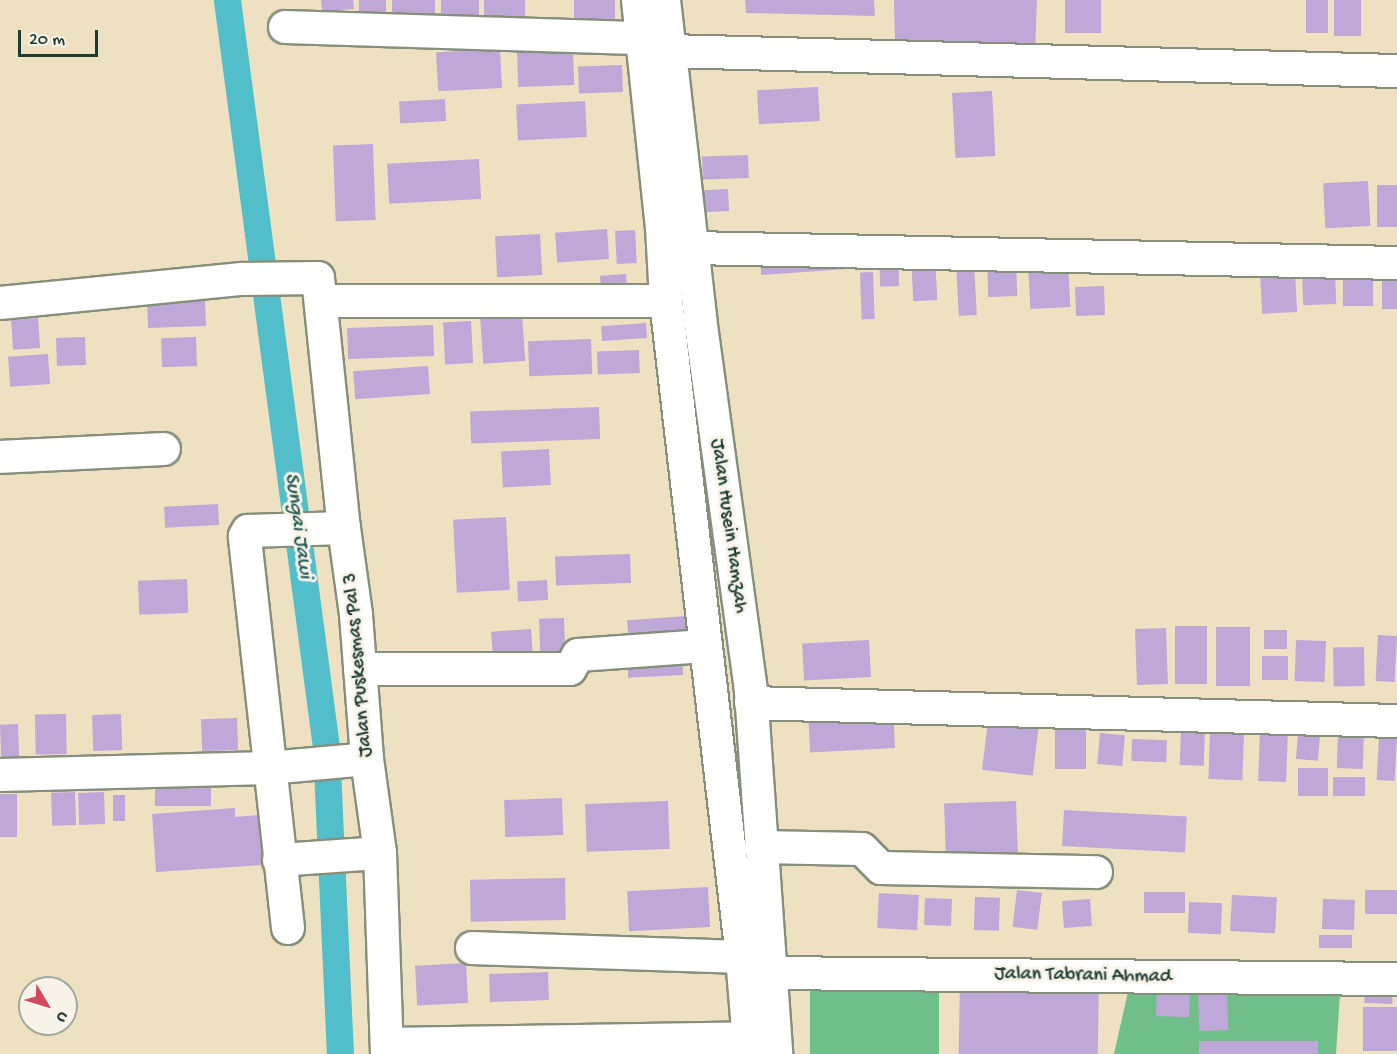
<!DOCTYPE html>
<html>
<head>
<meta charset="utf-8">
<style>
	body { margin:0 }
	#map { position:relative; width:1397px; height:1054px; overflow:hidden; background:#eee1c2; font-family:"Gochi Hand",sans-serif }
	div>[style] { position:absolute }
	[style*='--x'] { left:calc(var(--x)*1px); top:calc(var(--y)*1px); width:calc(var(--w)*1px); rotate:calc(var(--a)*1deg) }
	.forest>* { inset:0; background:#70bf8a; transform-origin:0 0 }
	.canal>* { height:27px; margin:-13.5px; padding:0 13.5px; transform-origin:13.5px; border-radius:13.5px; background:#51beca }
	.building>* { inset:0; background:#bea8d8; transform-origin:0 0 }
	.roads { filter:drop-shadow(2px 0 #868f7b) drop-shadow(-2px 0 #868f7b) drop-shadow(0 2px #868f7b) drop-shadow(0 -2px #868f7b) }
	.minor>* { height:32px; margin:-16px; padding:0 16px; transform-origin:16px; border-radius:16px; background:#fff }
	span { translate:-50% -50%; white-space:nowrap; text-align:center; line-height:1.15; -webkit-text-stroke:6px #f7f3e8; paint-order:stroke }
	.street-label { font-size:20px; color:#1f3d34 }
	.water-label { font-size:21px; color:#2c5d5a; font-style:italic }
	.north { position:absolute; left:18px; top:976px; width:60px; height:60px; box-sizing:border-box; background:#f7f3e8; border:2px solid #a1aaa0; border-radius:50%; rotate:128deg; font-size:16px; font-weight:700; line-height:24px; text-align:center; color:#1f3d34 }
	.north::after { content:''; display:block; margin:auto; width:21px; height:27px; background:#d1495b; clip-path:polygon(50% 0,100% 100%,50% 72%,0 100%) }
	.scale { position:absolute; left:18px; top:30px; width:80px; height:27px; box-sizing:border-box; border:3px solid #1f3d34; border-top:0; padding-left:8px; font-size:18px; line-height:21px; white-space:nowrap; color:#1f3d34; -webkit-text-stroke:4px #f7f3e8; paint-order:stroke }
</style>
</head>
<body>
<div id="map">
	<div class="forest">
		<div style="left:939px;top:980px;width:74px;height:129px;rotate:90deg"></div>
		<div style="clip-path:polygon(1130px 983px,1340px 994px,1336px 1054px,1114px 1054px)"></div>
	</div>
	<div class="canal">
		<div style="--x:227;--y:0;--w:754;--a:82.45"></div>
		<div style="--x:326;--y:747;--w:307;--a:87.4"></div>
	</div>
	<div class="building">
		<div style="clip-path:polygon(321px 0,353px 0,354px 9px,322px 11px)"></div>
		<div style="left:359px;top:0;width:27px;height:16px"></div>
		<div style="left:392px;top:0;width:43px;height:20px"></div>
		<div style="left:441px;top:0;width:38px;height:23px"></div>
		<div style="left:484px;top:0;width:41px;height:24px"></div>
		<div style="left:574px;top:0;width:41px;height:26px"></div>
		<div style="clip-path:polygon(745px 0,874px 0,875px 16px,746px 13px)"></div>
		<div style="clip-path:polygon(894px 0,1037px 0,1035px 51px,895px 43px)"></div>
		<div style="left:1065px;top:0;width:36px;height:33px"></div>
		<div style="left:1306px;top:0;width:22px;height:33px"></div>
		<div style="left:1334px;top:0;width:27px;height:36px"></div>
		<div style="left:500px;top:49px;width:39px;height:64px;rotate:87deg"></div>
		<div style="left:573px;top:50px;width:35px;height:56px;rotate:88deg"></div>
		<div style="left:622px;top:65px;width:27px;height:44px;rotate:88deg"></div>
		<div style="left:818px;top:87px;width:34px;height:61px;rotate:87deg"></div>
		<div style="left:992px;top:91px;width:65px;height:40px;rotate:87deg"></div>
		<div style="left:445px;top:99px;width:22px;height:46px;rotate:87deg"></div>
		<div style="left:585px;top:101px;width:36px;height:69px;rotate:87deg"></div>
		<div style="left:373px;top:144px;width:76px;height:40px;rotate:88deg"></div>
		<div style="left:748px;top:155px;width:23px;height:46px;rotate:88deg"></div>
		<div style="left:479px;top:159px;width:40px;height:92px;rotate:87deg"></div>
		<div style="left:1368px;top:181px;width:45px;height:45px;rotate:87deg"></div>
		<div style="left:1397px;top:185px;width:42px;height:20px;rotate:90deg"></div>
		<div style="left:728px;top:189px;width:22px;height:34px;rotate:87deg"></div>
		<div style="left:607px;top:229px;width:30px;height:52px;rotate:86deg"></div>
		<div style="left:635px;top:230px;width:33px;height:20px;rotate:87deg"></div>
		<div style="left:540px;top:234px;width:41px;height:45px;rotate:87deg"></div>
		<div style="left:898px;top:253px;width:33px;height:19px;rotate:88deg"></div>
		<div style="left:846px;top:254px;width:15px;height:86px;rotate:86deg"></div>
		<div style="left:935px;top:256px;width:44px;height:24px;rotate:87deg"></div>
		<div style="left:1016px;top:260px;width:36px;height:29px;rotate:88deg"></div>
		<div style="left:974px;top:262px;width:53px;height:18px;rotate:87deg"></div>
		<div style="left:1068px;top:262px;width:45px;height:40px;rotate:87deg"></div>
		<div style="left:1335px;top:269px;width:35px;height:33px;rotate:88deg"></div>
		<div style="left:1382px;top:269px;width:15px;height:40px"></div>
		<div style="left:1295px;top:271px;width:41px;height:35px;rotate:87deg"></div>
		<div style="left:873px;top:272px;width:47px;height:13px;rotate:88deg"></div>
		<div style="left:1343px;top:272px;width:30px;height:34px"></div>
		<div style="left:626px;top:274px;width:14px;height:26px;rotate:86deg"></div>
		<div style="left:1104px;top:286px;width:29px;height:29px;rotate:88deg"></div>
		<div style="left:205px;top:298px;width:28px;height:58px;rotate:88deg"></div>
		<div style="left:522px;top:314px;width:47px;height:42px;rotate:86deg"></div>
		<div style="left:38px;top:318px;width:30px;height:27px;rotate:86deg"></div>
		<div style="left:471px;top:321px;width:42px;height:28px;rotate:87deg"></div>
		<div style="left:646px;top:323px;width:15px;height:45px;rotate:86deg"></div>
		<div style="left:433px;top:325px;width:31px;height:86px;rotate:88deg"></div>
		<div style="left:85px;top:337px;width:28px;height:29px;rotate:88deg"></div>
		<div style="left:196px;top:337px;width:29px;height:35px;rotate:88deg"></div>
		<div style="left:591px;top:339px;width:35px;height:63px;rotate:88deg"></div>
		<div style="left:639px;top:350px;width:23px;height:42px;rotate:88deg"></div>
		<div style="left:48px;top:354px;width:30px;height:40px;rotate:86deg"></div>
		<div style="left:428px;top:366px;width:28px;height:75px;rotate:86deg"></div>
		<div style="left:599px;top:407px;width:32px;height:129px;rotate:88deg"></div>
		<div style="left:549px;top:449px;width:36px;height:48px;rotate:87deg"></div>
		<div style="left:218px;top:504px;width:21px;height:54px;rotate:87deg"></div>
		<div style="left:506px;top:517px;width:73px;height:53px;rotate:87deg"></div>
		<div style="left:630px;top:554px;width:29px;height:75px;rotate:88deg"></div>
		<div style="left:187px;top:579px;width:34px;height:49px;rotate:88deg"></div>
		<div style="left:547px;top:580px;width:20px;height:30px;rotate:87deg"></div>
		<div style="left:687px;top:616px;width:29px;height:60px;rotate:86deg"></div>
		<div style="left:564px;top:618px;width:48px;height:25px;rotate:88deg"></div>
		<div style="left:1175px;top:626px;width:32px;height:58px"></div>
		<div style="left:1216px;top:627px;width:34px;height:59px"></div>
		<div style="left:1166px;top:628px;width:56px;height:31px;rotate:88deg"></div>
		<div style="left:531px;top:629px;width:29px;height:40px;rotate:86deg"></div>
		<div style="left:1264px;top:630px;width:23px;height:19px"></div>
		<div style="left:1378px;top:635px;width:19px;height:46px;rotate:3deg"></div>
		<div style="left:869px;top:640px;width:37px;height:67px;rotate:87deg"></div>
		<div style="left:1296px;top:640px;width:30px;height:41px;rotate:2deg"></div>
		<div style="left:1364px;top:647px;width:39px;height:31px;rotate:89deg"></div>
		<div style="left:682px;top:653px;width:22px;height:55px;rotate:87deg"></div>
		<div style="left:1262px;top:656px;width:26px;height:24px"></div>
		<div style="left:893px;top:709px;width:39px;height:85px;rotate:87deg"></div>
		<div style="left:66px;top:714px;width:40px;height:31px;rotate:89deg"></div>
		<div style="left:121px;top:714px;width:36px;height:29px;rotate:88deg"></div>
		<div style="left:237px;top:718px;width:32px;height:36px;rotate:88deg"></div>
		<div style="left:988px;top:721px;width:51px;height:49px;rotate:7deg"></div>
		<div style="left:18px;top:724px;width:33px;height:18px;rotate:88deg"></div>
		<div style="left:1260px;top:728px;width:28px;height:53px;rotate:2deg"></div>
		<div style="left:1086px;top:730px;width:39px;height:31px;rotate:90deg"></div>
		<div style="left:1181px;top:730px;width:24px;height:35px;rotate:2deg"></div>
		<div style="left:1210px;top:732px;width:34px;height:47px;rotate:2deg"></div>
		<div style="left:1338px;top:732px;width:26px;height:36px;rotate:2deg"></div>
		<div style="left:1100px;top:733px;width:25px;height:31px;rotate:5deg"></div>
		<div style="left:1298px;top:735px;width:22px;height:24px;rotate:5deg"></div>
		<div style="left:1379px;top:735px;width:18px;height:45px;rotate:3deg"></div>
		<div style="left:1132px;top:739px;width:35px;height:22px;rotate:2deg"></div>
		<div style="left:1298px;top:768px;width:30px;height:28px"></div>
		<div style="left:155px;top:774px;width:56px;height:32px"></div>
		<div style="left:1333px;top:777px;width:32px;height:19px"></div>
		<div style="left:75px;top:792px;width:33px;height:24px;rotate:88deg"></div>
		<div style="left:104px;top:792px;width:32px;height:26px;rotate:88deg"></div>
		<div style="left:0;top:794px;width:17px;height:43px"></div>
		<div style="left:113px;top:795px;width:12px;height:26px"></div>
		<div style="left:562px;top:798px;width:37px;height:58px;rotate:88deg"></div>
		<div style="left:668px;top:801px;width:48px;height:83px;rotate:88deg"></div>
		<div style="left:1016px;top:801px;width:51px;height:72px;rotate:88deg"></div>
		<div style="clip-path:polygon(235px 808px,235px 817px,260px 815px,263px 865px,156px 872px,152px 814px)"></div>
		<div style="left:1064px;top:810px;width:123px;height:36px;rotate:3deg"></div>
		<div style="left:565px;top:878px;width:42px;height:95px;rotate:89deg"></div>
		<div style="left:708px;top:887px;width:40px;height:81px;rotate:87deg"></div>
		<div style="left:1017px;top:890px;width:25px;height:37px;rotate:7deg"></div>
		<div style="left:1365px;top:890px;width:32px;height:24px"></div>
		<div style="left:1144px;top:892px;width:41px;height:21px"></div>
		<div style="left:879px;top:893px;width:40px;height:35px;rotate:3deg"></div>
		<div style="left:1232px;top:895px;width:45px;height:36px;rotate:3deg"></div>
		<div style="left:975px;top:897px;width:25px;height:33px;rotate:2deg"></div>
		<div style="left:925px;top:898px;width:27px;height:27px;rotate:2deg"></div>
		<div style="left:1090px;top:899px;width:27px;height:28px;rotate:86deg"></div>
		<div style="left:1323px;top:899px;width:32px;height:30px;rotate:2deg"></div>
		<div style="left:1189px;top:902px;width:33px;height:31px;rotate:2deg"></div>
		<div style="left:1352px;top:935px;width:13px;height:33px;rotate:90deg"></div>
		<div style="left:466px;top:963px;width:40px;height:51px;rotate:87deg"></div>
		<div style="left:548px;top:972px;width:28px;height:59px;rotate:88deg"></div>
		<div style="left:960px;top:979px;width:139px;height:75px;rotate:1deg"></div>
		<div style="left:1365px;top:982px;width:28px;height:21px;rotate:2deg"></div>
		<div style="left:1157px;top:987px;width:33px;height:29px;rotate:2deg"></div>
		<div style="left:1227px;top:992px;width:38px;height:29px;rotate:88deg"></div>
		<div style="left:1397px;top:1007px;width:44px;height:34px;rotate:90deg"></div>
		<div style="left:1199px;top:1041px;width:119px;height:13px"></div>
	</div>
	<div class="roads">
		<div class="minor">
			<div style="--x:638;--y:0;--w:228;--a:84"></div>
			<div style="--x:662;--y:227;--w:74;--a:86.9"></div>
			<div style="--x:666;--y:301;--w:660;--a:83.39"></div>
			<div style="--x:742;--y:957;--w:97;--a:85.3"></div>
			<div style="--x:664;--y:0;--w:320;--a:83.5"></div>
			<div style="--x:700;--y:318;--w:377;--a:82.2"></div>
			<div style="--x:751;--y:692;--w:363;--a:86"></div>
			<div style="--x:285;--y:27;--w:358;--a:1.8"></div>
			<div style="--x:670;--y:51;--w:727;--a:1.58"></div>
			<div style="--x:692;--y:248;--w:705;--a:1.22"></div>
			<div style="--x:321;--y:301;--w:345;--a:0"></div>
			<div style="--x:0;--y:303;--w:243;--a:-5.7"></div>
			<div style="--x:242;--y:279;--w:76;--a:-0.8"></div>
			<div style="--x:318;--y:278;--w:251;--a:84.1"></div>
			<div style="--x:344;--y:528;--w:88;--a:82.1"></div>
			<div style="--x:356;--y:615;--w:144;--a:85.6"></div>
			<div style="--x:367;--y:759;--w:95;--a:82.1"></div>
			<div style="--x:380;--y:853;--w:201;--a:88"></div>
			<div style="--x:0;--y:457;--w:164;--a:-2.8"></div>
			<div style="--x:360;--y:669;--w:210;--a:0"></div>
			<div style="--x:570;--y:669;--w:16;--a:-60"></div>
			<div style="--x:578;--y:655;--w:127;--a:-4.1"></div>
			<div style="--x:751;--y:703;--w:646;--a:1.6"></div>
			<div style="--x:0;--y:775;--w:269;--a:-1.5"></div>
			<div style="--x:269;--y:768;--w:98;--a:-5.2"></div>
			<div style="--x:761;--y:847;--w:101;--a:1.1"></div>
			<div style="--x:862;--y:849;--w:27;--a:45"></div>
			<div style="--x:881;--y:868;--w:215;--a:1.1"></div>
			<div style="--x:279;--y:860;--w:101;--a:-4"></div>
			<div style="--x:288;--y:928;--w:394;--a:-96.3"></div>
			<div style="--x:245;--y:536;--w:6;--a:-59"></div>
			<div style="--x:248;--y:531;--w:96;--a:-1.8"></div>
			<div style="--x:472;--y:948;--w:270;--a:1.9"></div>
			<div style="--x:769;--y:973;--w:628;--a:0.55"></div>
			<div style="--x:387;--y:1044;--w:364;--a:-0.9"></div>
		</div>
	</div>
	<div class="street-label">
		<span style="left:728px;top:526px;rotate:82deg">Jalan Husein Hamzah</span>
		<span style="left:359px;top:665px;rotate:-95deg">Jalan Puskesmas Pal 3</span>
		<span style="left:1083px;top:976px;rotate:1deg">Jalan Tabrani Ahmad</span>
	</div>
	<div class="water-label">
		<span style="left:297px;top:526px;rotate:82deg">Sungai Jawi</span>
	</div>
	<div class="north">U</div>
	<div class="scale">20 m</div>
</div>
</body>
</html>
